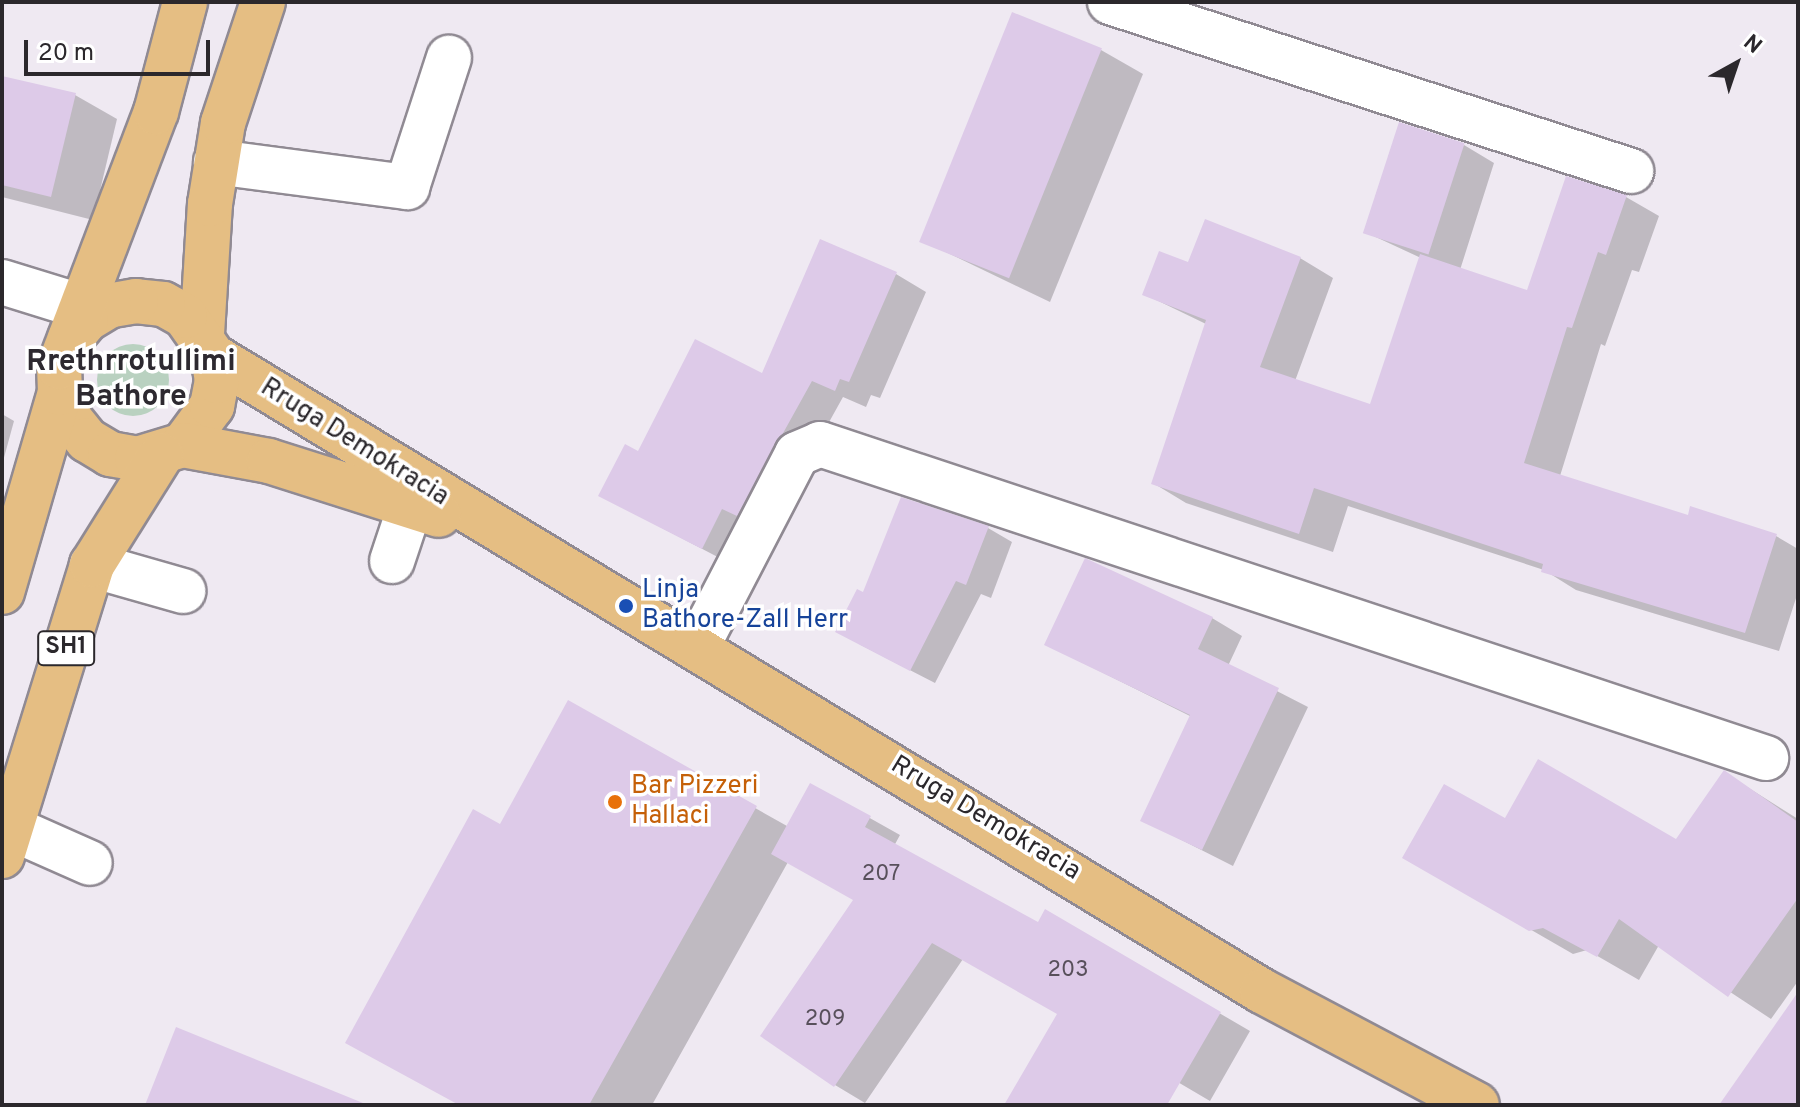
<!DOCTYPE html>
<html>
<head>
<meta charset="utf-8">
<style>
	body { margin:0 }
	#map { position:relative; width:1800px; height:1107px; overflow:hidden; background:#efe9f2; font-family:Overpass,sans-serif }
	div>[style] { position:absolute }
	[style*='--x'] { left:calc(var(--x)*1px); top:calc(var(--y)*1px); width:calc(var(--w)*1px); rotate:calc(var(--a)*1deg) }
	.green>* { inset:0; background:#b9d1c0 }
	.round { border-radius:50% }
	.shadow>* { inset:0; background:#0003 }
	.building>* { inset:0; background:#ddcae8; transform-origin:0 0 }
	.roads { filter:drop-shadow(2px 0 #908a93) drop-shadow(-2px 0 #908a93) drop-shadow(0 2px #908a93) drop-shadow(0 -2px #908a93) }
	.minor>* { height:44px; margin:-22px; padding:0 22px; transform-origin:22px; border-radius:22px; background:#fff }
	.major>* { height:44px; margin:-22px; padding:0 22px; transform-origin:22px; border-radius:22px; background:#e5be83 }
	.dots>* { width:22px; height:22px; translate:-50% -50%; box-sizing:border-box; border:4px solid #fff; border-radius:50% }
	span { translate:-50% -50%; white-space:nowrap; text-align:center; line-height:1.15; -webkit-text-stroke:7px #fff; paint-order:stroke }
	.number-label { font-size:22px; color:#58505b }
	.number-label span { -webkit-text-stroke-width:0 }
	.shield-label span { padding:2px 6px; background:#fff; border:2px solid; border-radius:6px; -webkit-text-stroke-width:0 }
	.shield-label { font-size:24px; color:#2b282c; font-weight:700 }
	.street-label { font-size:26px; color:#2b282c }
	.transit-label { font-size:26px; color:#164399 }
	.left { translate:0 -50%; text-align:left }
	.food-label { font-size:26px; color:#c56008 }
	.quarter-label { font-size:30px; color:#2d2930; font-weight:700 }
	.frame { position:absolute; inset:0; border:4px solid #2b282c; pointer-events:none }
	.north { position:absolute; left:1696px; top:24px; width:80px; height:80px; -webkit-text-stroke:6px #fff; paint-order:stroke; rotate:40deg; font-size:22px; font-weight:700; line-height:32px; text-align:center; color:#2b282c }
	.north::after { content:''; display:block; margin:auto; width:28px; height:36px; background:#2b282c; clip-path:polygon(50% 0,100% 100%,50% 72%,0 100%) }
	.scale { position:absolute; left:24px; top:40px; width:186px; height:36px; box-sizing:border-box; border:4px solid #2b282c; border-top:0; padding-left:10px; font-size:24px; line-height:28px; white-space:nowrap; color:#2b282c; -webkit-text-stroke:6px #fff; paint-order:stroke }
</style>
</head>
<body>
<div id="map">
	<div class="green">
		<div class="round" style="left:97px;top:344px;width:72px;height:72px"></div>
	</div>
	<div class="shadow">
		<div style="clip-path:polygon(1013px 14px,1101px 50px,1143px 74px,1050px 302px,923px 241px)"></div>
		<div style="clip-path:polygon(2px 78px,75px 95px,117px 119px,93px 220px,2px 197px)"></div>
		<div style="clip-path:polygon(1464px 145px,1494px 163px,1460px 270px,1528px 292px,1626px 197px,1659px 216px,1639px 272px,1632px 270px,1605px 346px,1601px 344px,1560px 476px,1689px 517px,1692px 509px,1776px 536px,1798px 549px,1798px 592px,1779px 651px,1576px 590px,1544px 570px,1348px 506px,1333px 552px,1186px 503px,1153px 483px,1206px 324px,1144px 294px,1189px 265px,1300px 258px,1333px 278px,1295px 381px,1372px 406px,1421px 258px,1365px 232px)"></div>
		<div style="clip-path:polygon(896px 274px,926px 292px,880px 398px,871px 395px,866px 407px,843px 397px,768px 532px,733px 565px,601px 496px,639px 454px,763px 376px)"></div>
		<div style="clip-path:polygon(2px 414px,14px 421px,2px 465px)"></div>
		<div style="clip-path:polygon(902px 500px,988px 528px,1012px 542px,991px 598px,981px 594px,935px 683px,861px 645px,864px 595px)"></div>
		<div style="clip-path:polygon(1212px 618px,1242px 636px,1228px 666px,1308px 707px,1233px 866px,1142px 820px,1192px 717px,1047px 645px)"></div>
		<div style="clip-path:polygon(569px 703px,787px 826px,811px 785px,900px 835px,894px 846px,1038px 925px,1046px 912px,1250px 1031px,1210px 1101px,1159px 1071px,1139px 1105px,1006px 1105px,1060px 1014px,963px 959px,865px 1103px,835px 1085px,856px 900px,788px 862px,652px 1105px,460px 1105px,501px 826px)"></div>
		<div style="clip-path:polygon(1725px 773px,1798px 819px,1798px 981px,1771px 1019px,1659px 945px,1639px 980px,1587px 950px,1573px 954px,1405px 857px,1506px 821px,1677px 842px)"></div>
	</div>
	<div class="building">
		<div style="left:1012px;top:12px;width:97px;height:248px;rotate:22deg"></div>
		<div style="clip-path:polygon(2px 76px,76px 93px,51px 197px,2px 185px)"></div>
		<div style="left:1399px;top:122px;width:69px;height:117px;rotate:18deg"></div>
		<div style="clip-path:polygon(1566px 176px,1627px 195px,1606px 255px,1598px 252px,1572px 328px,1567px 327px,1524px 463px,1688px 515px,1690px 506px,1777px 534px,1745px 633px,1541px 572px,1543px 564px,1314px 488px,1299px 534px,1151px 484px,1206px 320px,1142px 295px,1159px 251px,1188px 262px,1205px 219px,1301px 257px,1260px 367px,1370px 404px,1420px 254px,1527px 290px)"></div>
		<div style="clip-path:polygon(820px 239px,897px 272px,849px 382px,840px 379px,835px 391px,812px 381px,737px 516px,722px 509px,702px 549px,598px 496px,625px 444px,638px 451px,695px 339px,762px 373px)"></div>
		<div style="clip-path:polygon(901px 497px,989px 526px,966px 585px,956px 581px,910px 671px,835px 632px,857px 589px,863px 592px)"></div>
		<div style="clip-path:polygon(1085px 558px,1213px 617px,1198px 649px,1279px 688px,1202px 850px,1140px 821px,1190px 715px,1044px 645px)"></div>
		<div style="clip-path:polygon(568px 700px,757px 806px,589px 1105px,459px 1105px,345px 1043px,473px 809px,500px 824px)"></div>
		<div style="clip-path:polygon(1538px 759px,1676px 839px,1724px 770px,1798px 822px,1798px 898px,1728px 997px,1619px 919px,1597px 957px,1543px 928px,1529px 931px,1402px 858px,1444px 784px,1505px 818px)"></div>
		<div style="clip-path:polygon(810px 783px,871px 816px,865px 827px,1038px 922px,1045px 909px,1221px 1012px,1167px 1105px,1004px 1105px,1057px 1014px,932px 943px,834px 1087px,760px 1036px,853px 900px,771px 854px)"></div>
		<div style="clip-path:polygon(1798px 992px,1798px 1105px,1719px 1105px)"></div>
		<div style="clip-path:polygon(176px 1027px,363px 1103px,363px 1105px,145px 1105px)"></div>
	</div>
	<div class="roads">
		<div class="minor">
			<div style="--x:1110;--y:2;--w:548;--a:17.97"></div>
			<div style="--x:216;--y:162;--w:193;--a:7.5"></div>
			<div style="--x:407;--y:187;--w:136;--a:-72"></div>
			<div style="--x:2;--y:282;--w:85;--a:17.2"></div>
			<div style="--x:392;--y:561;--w:57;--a:-71.6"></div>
			<div style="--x:92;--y:565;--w:95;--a:15.9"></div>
			<div style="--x:697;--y:647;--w:217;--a:-62.6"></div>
			<div style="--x:797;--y:454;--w:25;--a:-23"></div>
			<div style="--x:820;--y:444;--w:997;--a:18.36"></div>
			<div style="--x:11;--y:828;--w:86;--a:23.9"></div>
		</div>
		<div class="major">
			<div style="--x:202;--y:334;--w:130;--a:-86.5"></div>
			<div style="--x:210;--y:204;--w:82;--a:-80.9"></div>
			<div style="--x:223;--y:123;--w:127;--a:-71.7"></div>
			<div style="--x:213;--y:356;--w:1226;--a:31.19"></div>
			<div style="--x:1262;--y:991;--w:243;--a:27.9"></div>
			<div style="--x:60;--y:393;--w:28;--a:69"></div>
			<div style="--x:70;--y:419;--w:27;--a:51"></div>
			<div style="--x:87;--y:440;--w:27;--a:31"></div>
			<div style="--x:110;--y:454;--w:27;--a:10"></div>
			<div style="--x:137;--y:459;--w:48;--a:-16.9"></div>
			<div style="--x:183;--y:445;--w:49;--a:-53.4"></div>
			<div style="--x:212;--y:406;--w:25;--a:-79"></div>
			<div style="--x:217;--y:381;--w:25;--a:-99"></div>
			<div style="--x:213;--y:356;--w:49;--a:-125"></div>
			<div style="--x:185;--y:316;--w:25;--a:-151"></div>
			<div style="--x:163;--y:304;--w:27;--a:-174"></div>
			<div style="--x:136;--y:301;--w:27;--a:170"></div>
			<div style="--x:109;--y:306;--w:27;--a:149"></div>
			<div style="--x:86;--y:320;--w:25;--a:130"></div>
			<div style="--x:183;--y:445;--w:87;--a:10.5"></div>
			<div style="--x:269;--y:461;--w:178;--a:17.6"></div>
			<div style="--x:2;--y:592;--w:207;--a:-73.8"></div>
			<div style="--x:60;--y:393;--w:26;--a:-92"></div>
			<div style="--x:59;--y:367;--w:273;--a:-69.2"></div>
			<div style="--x:156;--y:112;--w:114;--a:-75.2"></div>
			<div style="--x:2;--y:856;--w:305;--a:-72.8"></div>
			<div style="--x:92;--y:565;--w:130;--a:-57.9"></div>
		</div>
	</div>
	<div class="dots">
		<div style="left:626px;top:606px;background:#1a4fb4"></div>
		<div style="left:615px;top:802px;background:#e8710a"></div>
	</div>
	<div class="number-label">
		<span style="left:881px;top:875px">207</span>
		<span style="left:1068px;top:971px">203</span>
		<span style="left:825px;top:1020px">209</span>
	</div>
	<div class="shield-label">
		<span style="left:66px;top:648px">SH1</span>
	</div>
	<div class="street-label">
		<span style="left:354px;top:443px;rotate:32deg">Rruga Demokracia</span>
		<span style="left:985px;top:819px;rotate:31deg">Rruga Demokracia</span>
	</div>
	<div class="transit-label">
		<span class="left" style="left:642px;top:606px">Linja<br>Bathore-Zall Herr</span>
	</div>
	<div class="food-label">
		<span class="left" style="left:631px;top:802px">Bar Pizzeri<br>Hallaci</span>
	</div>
	<div class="quarter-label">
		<span style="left:131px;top:380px">Rrethrrotullimi<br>Bathore</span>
	</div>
	<div class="frame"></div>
	<div class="north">N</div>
	<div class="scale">20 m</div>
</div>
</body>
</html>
